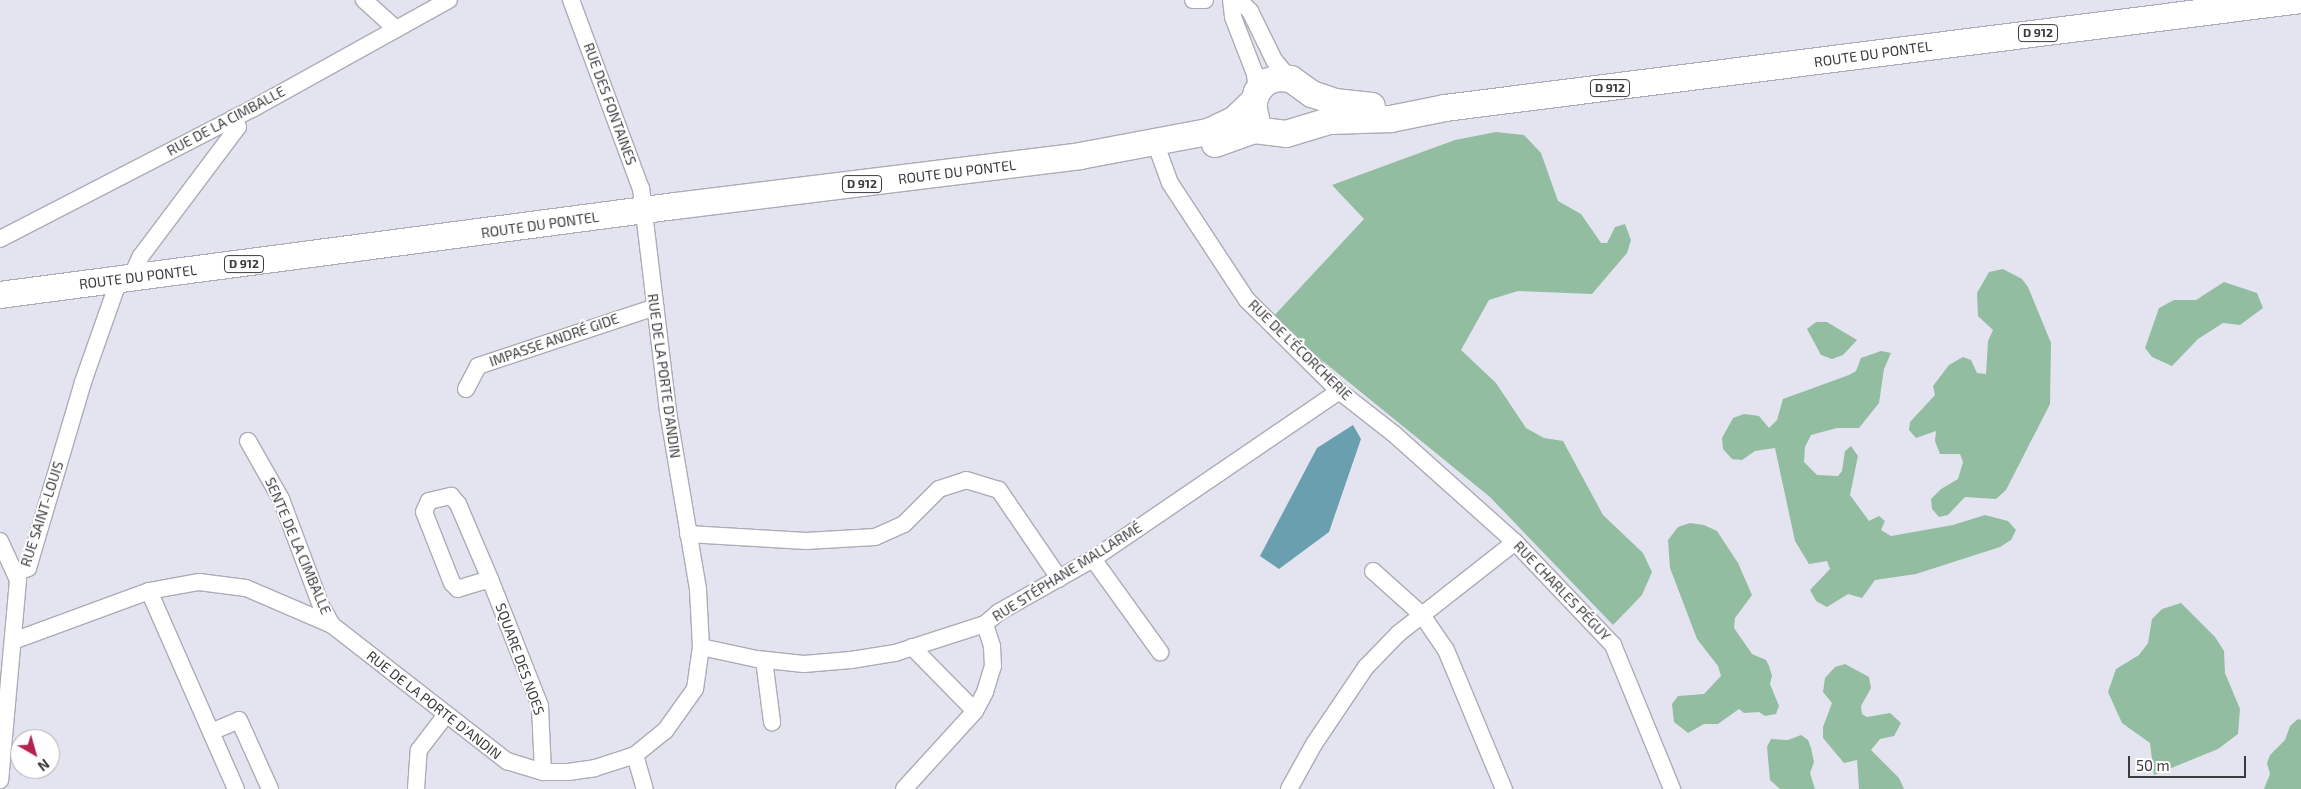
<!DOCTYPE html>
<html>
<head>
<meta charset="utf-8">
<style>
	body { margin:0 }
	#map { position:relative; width:2301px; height:789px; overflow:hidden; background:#e4e4f0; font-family:"Exo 2",sans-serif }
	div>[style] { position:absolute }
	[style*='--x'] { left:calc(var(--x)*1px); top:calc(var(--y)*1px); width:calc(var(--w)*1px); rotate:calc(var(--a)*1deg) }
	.forest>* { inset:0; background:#92bda1 }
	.water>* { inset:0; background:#6a9faf }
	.roads { filter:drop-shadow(1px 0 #acacb7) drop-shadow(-1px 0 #acacb7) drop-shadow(0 1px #acacb7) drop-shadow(0 -1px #acacb7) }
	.street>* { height:16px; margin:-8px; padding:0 8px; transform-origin:8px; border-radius:8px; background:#fff }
	.primary>* { height:26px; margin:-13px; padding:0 13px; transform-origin:13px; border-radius:13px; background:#fff }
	span { translate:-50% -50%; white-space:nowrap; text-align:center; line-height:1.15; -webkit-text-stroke:4px #fff; paint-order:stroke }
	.shield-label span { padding:1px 4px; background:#fff; border:1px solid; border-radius:4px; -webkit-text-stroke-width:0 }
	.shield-label { font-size:12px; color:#3b3b3f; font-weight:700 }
	.street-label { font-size:14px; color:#3b3b3f }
	.north { position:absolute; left:10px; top:729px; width:50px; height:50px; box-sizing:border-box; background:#fff; border:1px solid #b1b1b2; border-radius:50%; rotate:142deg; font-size:14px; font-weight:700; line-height:20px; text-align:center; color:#3b3b3f }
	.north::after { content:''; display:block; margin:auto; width:18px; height:22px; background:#b4234e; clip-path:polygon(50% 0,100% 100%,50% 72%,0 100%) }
	.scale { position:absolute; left:2128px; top:756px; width:118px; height:22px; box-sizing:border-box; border:2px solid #3b3b3f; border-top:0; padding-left:6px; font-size:15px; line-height:18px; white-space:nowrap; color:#3b3b3f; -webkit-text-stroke:4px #fff; paint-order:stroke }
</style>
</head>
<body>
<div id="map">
	<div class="forest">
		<div style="clip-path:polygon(1496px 132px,1524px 135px,1541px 153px,1558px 201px,1581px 214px,1601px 243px,1607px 243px,1615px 227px,1625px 224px,1631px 240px,1627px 253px,1592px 294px,1518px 291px,1489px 300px,1461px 350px,1496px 383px,1526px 428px,1544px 438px,1563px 441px,1603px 515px,1643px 553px,1652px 572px,1642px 595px,1613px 625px,1490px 497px,1271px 319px,1364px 219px,1332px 185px,1455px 140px)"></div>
		<div style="clip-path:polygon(2003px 269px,2022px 279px,2028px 287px,2051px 343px,2050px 404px,2006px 490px,1996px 499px,1965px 497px,1948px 515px,1939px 517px,1932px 509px,1931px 499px,1941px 489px,1958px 479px,1963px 462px,1960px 454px,1940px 454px,1935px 441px,1936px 431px,1916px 438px,1909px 430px,1910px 422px,1935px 395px,1933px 386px,1949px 365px,1963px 357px,1971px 360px,1977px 373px,1986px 374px,1988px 341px,1993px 330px,1978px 316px,1977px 293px,1989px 272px)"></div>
		<div style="clip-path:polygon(2224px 282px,2257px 293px,2263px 308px,2240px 325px,2223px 323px,2198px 339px,2172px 366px,2152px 357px,2145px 348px,2159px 308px,2174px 300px,2196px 300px)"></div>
		<div style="clip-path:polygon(1816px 322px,1827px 322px,1857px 340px,1843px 355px,1832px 359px,1821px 355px,1807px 329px)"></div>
		<div style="clip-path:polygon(1881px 351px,1891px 353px,1884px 369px,1879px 403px,1859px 428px,1837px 428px,1811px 435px,1805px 447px,1804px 462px,1817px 475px,1838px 476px,1842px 471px,1845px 451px,1851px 446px,1858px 456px,1850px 495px,1869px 521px,1879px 516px,1885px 521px,1881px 530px,1891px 536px,1953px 525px,1985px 515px,2008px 521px,2016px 530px,2011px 540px,2000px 547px,1916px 574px,1875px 580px,1862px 598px,1848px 594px,1827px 607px,1816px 601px,1810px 590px,1830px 569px,1827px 561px,1809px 564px,1795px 541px,1775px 448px,1755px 451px,1742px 460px,1732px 459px,1723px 449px,1722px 438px,1733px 418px,1744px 414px,1759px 416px,1769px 428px,1777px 420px,1783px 399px,1849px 375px,1856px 371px,1861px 358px)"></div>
		<div style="clip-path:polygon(1690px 523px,1704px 525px,1717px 531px,1738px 563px,1752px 595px,1735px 618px,1734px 628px,1752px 654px,1766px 660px,1769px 666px,1772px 676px,1770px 684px,1779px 706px,1776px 714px,1765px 716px,1759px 712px,1744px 713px,1739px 709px,1718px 724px,1704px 724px,1688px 733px,1674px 722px,1672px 704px,1678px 696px,1704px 694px,1721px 676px,1718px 666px,1697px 639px,1670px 568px,1668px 540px,1678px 527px)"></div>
		<div style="clip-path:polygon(2181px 603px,2215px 637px,2224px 651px,2225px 673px,2240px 709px,2238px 734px,2218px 749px,2154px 775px,2150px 743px,2122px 723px,2108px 692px,2116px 669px,2139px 655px,2148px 643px,2152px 619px,2162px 609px)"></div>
		<div style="clip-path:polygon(1845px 664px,1869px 677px,1871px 688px,1861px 706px,1862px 714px,1867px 717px,1890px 713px,1901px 723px,1894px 736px,1880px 739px,1871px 750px,1899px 778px,1904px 789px,1859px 789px,1857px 760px,1844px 763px,1823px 738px,1823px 727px,1832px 703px,1823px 692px,1825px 678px,1835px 667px)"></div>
		<div style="clip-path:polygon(2298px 719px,2301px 720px,2301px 789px,2264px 789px,2270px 774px,2267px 763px,2270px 755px,2285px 740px,2290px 726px)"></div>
		<div style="clip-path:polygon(1801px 735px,1808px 740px,1811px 748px,1814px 762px,1810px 773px,1815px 789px,1780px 789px,1770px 780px,1767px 747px,1771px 739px,1788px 740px)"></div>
	</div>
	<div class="water">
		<div style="clip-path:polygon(1353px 425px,1361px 439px,1329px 532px,1279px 569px,1260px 556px,1317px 448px)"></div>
	</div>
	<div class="roads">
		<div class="street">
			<div style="--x:364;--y:0;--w:43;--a:42.2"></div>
			<div style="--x:1193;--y:0;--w:12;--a:0"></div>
			<div style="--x:1231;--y:0;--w:17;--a:83"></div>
			<div style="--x:1233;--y:17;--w:61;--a:68.9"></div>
			<div style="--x:1255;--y:74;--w:18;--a:84"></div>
			<div style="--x:1239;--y:0;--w:16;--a:45"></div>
			<div style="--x:1250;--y:11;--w:55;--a:63.9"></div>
			<div style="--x:1274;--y:60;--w:23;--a:50"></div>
			<div style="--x:1159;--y:153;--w:32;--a:70"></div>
			<div style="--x:1170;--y:183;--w:140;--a:56.7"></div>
			<div style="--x:1247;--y:300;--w:129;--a:44.7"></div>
			<div style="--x:1339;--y:391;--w:70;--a:38"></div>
			<div style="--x:1394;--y:434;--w:162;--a:41.8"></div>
			<div style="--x:1515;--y:542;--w:142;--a:46.4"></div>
			<div style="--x:1613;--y:645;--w:156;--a:67.7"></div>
			<div style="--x:0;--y:239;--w:284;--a:-27.3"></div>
			<div style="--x:252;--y:109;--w:225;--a:-29"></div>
			<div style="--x:131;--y:278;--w:24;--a:-66"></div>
			<div style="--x:141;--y:256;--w:161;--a:-53.1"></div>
			<div style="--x:238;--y:127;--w:10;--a:-119"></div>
			<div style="--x:466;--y:389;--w:26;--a:-62"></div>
			<div style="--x:478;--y:366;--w:187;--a:-18.4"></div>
			<div style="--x:248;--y:441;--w:67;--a:60.4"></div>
			<div style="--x:281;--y:499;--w:114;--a:69.5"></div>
			<div style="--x:321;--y:606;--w:22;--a:60"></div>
			<div style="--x:688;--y:534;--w:118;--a:3.4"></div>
			<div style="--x:806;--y:541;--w:69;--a:-3.3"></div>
			<div style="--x:875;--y:537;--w:32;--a:-24"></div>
			<div style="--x:904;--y:524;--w:49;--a:-45"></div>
			<div style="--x:939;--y:489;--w:28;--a:-18"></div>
			<div style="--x:966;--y:480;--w:34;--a:17"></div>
			<div style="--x:999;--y:490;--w:107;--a:55.7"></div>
			<div style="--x:0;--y:541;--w:43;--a:65.2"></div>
			<div style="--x:18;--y:580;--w:201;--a:95.1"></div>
			<div style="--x:1093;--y:559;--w:115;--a:54.2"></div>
			<div style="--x:1373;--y:571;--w:66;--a:41.9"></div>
			<div style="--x:1422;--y:615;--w:42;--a:55.6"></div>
			<div style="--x:1446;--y:650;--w:151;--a:67.4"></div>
			<div style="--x:16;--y:573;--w:13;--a:-23"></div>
			<div style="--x:28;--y:568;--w:194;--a:-73.5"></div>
			<div style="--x:83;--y:382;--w:108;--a:-70.6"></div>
			<div style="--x:490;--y:579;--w:34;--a:163"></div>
			<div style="--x:458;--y:589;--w:8;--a:-135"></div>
			<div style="--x:452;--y:583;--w:76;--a:-111.5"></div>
			<div style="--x:424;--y:512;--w:12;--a:-66"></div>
			<div style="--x:429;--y:501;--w:23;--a:-13"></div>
			<div style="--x:451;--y:496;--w:11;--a:49"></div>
			<div style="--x:458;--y:504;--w:82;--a:66.9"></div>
			<div style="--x:490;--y:579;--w:136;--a:68.5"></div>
			<div style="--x:540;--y:706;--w:66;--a:87.4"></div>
			<div style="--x:149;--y:591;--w:216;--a:66.3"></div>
			<div style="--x:13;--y:641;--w:145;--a:-20.2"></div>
			<div style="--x:149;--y:591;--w:51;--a:-10.2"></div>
			<div style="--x:199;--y:582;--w:47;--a:7.3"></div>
			<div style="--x:246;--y:588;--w:94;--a:23.3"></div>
			<div style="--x:332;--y:625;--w:222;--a:37.9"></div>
			<div style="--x:507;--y:761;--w:38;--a:17"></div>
			<div style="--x:543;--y:772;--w:25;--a:0"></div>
			<div style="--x:568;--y:772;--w:27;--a:-8"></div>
			<div style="--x:595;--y:768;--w:42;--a:-18"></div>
			<div style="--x:635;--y:755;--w:38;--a:-39"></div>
			<div style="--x:665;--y:731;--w:52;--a:-54.5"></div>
			<div style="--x:695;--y:689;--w:42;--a:-81.9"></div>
			<div style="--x:701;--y:647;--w:58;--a:-93"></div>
			<div style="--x:698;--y:589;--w:181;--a:-99.6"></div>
			<div style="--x:668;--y:411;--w:224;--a:-96.9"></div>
			<div style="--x:641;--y:189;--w:202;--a:-110.3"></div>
			<div style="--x:701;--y:647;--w:57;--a:12.1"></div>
			<div style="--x:757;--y:659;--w:47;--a:6.1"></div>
			<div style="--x:804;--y:664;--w:47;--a:-4.9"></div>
			<div style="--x:851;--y:660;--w:45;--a:-9"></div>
			<div style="--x:895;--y:653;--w:95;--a:-17.9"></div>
			<div style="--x:985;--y:624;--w:18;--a:-41"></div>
			<div style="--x:999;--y:612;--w:108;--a:-29.4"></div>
			<div style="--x:1093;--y:559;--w:298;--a:-34.3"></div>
			<div style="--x:912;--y:647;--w:90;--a:45.5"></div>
			<div style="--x:764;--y:660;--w:63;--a:82.6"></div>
			<div style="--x:211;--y:732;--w:30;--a:-23"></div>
			<div style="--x:239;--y:720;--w:76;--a:65.8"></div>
			<div style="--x:635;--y:755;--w:35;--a:74"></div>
			<div style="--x:416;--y:789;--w:39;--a:-86"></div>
			<div style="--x:419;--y:750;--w:43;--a:-52.6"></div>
			<div style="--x:904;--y:789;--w:105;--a:-47.7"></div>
			<div style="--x:975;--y:711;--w:21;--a:-62"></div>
			<div style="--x:985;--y:692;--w:27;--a:-73"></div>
			<div style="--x:993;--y:666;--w:20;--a:-93"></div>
			<div style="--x:992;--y:646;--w:23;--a:-108"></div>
			<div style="--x:1289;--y:789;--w:51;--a:-60.9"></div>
			<div style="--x:1314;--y:744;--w:93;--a:-56"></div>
			<div style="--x:1366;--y:667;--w:47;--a:-45.9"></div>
			<div style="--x:1399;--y:633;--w:147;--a:-38.1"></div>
		</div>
		<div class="primary">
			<div style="--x:1256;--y:118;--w:13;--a:-103"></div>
			<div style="--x:1253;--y:105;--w:14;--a:-73"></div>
			<div style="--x:1257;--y:92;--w:13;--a:-48"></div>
			<div style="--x:1266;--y:82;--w:13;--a:-18"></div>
			<div style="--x:1278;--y:78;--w:13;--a:4"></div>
			<div style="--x:1291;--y:79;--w:26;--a:36"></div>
			<div style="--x:1312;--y:94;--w:24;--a:19"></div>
			<div style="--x:1335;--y:102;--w:37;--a:6"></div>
			<div style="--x:1215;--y:144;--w:41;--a:-19.7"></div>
			<div style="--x:1254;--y:130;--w:32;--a:7"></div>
			<div style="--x:1286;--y:134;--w:45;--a:-16.8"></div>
			<div style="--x:1329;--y:121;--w:62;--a:-1.8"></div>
			<div style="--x:1391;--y:119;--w:55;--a:-11.5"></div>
			<div style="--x:1445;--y:108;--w:863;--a:-7.19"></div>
			<div style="--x:0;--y:295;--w:681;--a:-7.51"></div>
			<div style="--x:675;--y:206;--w:408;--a:-7"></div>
			<div style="--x:1080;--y:156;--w:130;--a:-10.6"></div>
			<div style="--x:1208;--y:132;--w:29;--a:-25"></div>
			<div style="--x:1234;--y:120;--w:28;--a:-44"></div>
		</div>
	</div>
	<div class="shield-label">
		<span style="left:2038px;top:33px">D 912</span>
		<span style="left:1610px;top:88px">D 912</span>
		<span style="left:862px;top:184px">D 912</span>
		<span style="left:244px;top:264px">D 912</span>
	</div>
	<div class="street-label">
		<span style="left:1873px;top:54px;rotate:-8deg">ROUTE DU PONTEL</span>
		<span style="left:610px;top:104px;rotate:70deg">RUE DES FONTAINES</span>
		<span style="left:226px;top:121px;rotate:-28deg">RUE DE LA CIMBALLE</span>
		<span style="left:957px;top:172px;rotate:-7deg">ROUTE DU PONTEL</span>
		<span style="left:540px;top:225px;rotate:-8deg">ROUTE DU PONTEL</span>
		<span style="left:138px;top:277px;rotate:-7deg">ROUTE DU PONTEL</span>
		<span style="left:554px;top:340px;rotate:-19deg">IMPASSE ANDRÉ GIDE</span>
		<span style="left:1300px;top:350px;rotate:44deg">RUE DE L'ÉCORCHERIE</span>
		<span style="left:664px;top:376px;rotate:82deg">RUE DE LA PORTE D'ANDIN</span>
		<span style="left:42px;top:514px;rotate:-72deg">RUE SAINT-LOUIS</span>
		<span style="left:298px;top:546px;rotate:67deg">SENTE DE LA CIMBALLE</span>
		<span style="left:1067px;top:572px;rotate:-32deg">RUE STÉPHANE MALLARMÉ</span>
		<span style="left:1562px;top:591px;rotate:46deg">RUE CHARLES PÉGUY</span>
		<span style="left:520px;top:659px;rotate:70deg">SQUARE DES NOES</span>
		<span style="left:434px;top:705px;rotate:38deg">RUE DE LA PORTE D'ANDIN</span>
	</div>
	<div class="north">N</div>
	<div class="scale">50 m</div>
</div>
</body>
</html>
